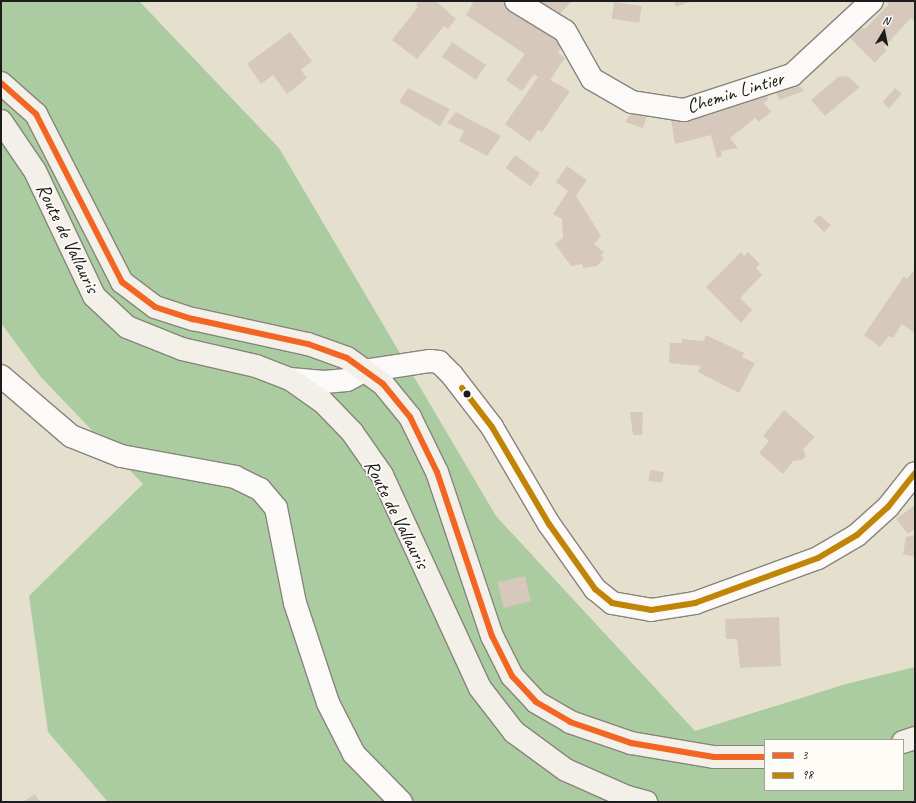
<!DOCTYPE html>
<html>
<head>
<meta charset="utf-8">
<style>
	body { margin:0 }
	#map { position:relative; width:916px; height:803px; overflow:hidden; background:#e5dfce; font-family:Caveat,sans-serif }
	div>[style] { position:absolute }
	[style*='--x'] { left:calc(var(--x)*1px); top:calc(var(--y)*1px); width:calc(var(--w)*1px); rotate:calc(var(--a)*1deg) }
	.forest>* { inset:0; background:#abcca1 }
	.building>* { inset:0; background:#d7c8bc; transform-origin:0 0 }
	.roads { filter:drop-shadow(1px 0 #87847b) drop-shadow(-1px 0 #87847b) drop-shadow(0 1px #87847b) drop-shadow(0 -1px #87847b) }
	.minor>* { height:22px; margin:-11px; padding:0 11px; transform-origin:11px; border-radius:11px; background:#fbfaf8 }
	.secondary>* { height:22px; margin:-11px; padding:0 11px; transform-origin:11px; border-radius:11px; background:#f3f0e9 }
	.bus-1>* { height:6px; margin:-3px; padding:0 3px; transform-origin:3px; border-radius:3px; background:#f26522 }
	.bus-2>* { height:6px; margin:-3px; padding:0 3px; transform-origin:3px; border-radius:3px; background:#c08407 }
	.dots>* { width:11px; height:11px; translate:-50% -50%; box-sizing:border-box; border:2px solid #fdfcf7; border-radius:50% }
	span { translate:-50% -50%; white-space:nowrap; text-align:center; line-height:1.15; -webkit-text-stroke:3.5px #fdfcf7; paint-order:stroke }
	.street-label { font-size:20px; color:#1c1c1c }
	.frame { position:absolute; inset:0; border:2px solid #1c1c1c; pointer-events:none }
	.legend { position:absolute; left:764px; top:739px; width:140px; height:52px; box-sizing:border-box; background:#fdfcf7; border:1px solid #a3a29f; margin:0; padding:5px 7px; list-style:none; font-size:12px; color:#1c1c1c }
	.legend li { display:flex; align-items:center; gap:8px; height:20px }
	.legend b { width:20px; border:1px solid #a3a29f }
	.north { position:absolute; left:864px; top:12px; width:40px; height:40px; -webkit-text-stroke:3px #fdfcf7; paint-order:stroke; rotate:10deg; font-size:11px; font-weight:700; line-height:16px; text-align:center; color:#1c1c1c }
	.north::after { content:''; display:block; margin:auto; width:14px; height:18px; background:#1c1c1c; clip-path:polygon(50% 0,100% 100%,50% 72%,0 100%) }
</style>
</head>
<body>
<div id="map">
	<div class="forest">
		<div style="clip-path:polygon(evenodd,1px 1px,139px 1px,279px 148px,496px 516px,695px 731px,846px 684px,915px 667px,915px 802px,108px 802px,48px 732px,29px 596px,143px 484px,40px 376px,1px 323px,1px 1px,765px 740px,903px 740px,903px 790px,765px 790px,765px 740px)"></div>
	</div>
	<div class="building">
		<div style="clip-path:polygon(419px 1px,439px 1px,438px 3px,456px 19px,448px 29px,444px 26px,417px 59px,392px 40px,418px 7px,416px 5px)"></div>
		<div style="clip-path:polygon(474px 1px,504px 1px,523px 13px,563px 45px,558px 53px,565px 58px,550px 80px,570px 91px,542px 132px,538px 130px,530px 142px,505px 124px,538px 77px,534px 74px,522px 91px,506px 80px,525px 54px,466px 15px)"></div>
		<div style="clip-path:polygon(540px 1px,572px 1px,558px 16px,538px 3px)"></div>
		<div style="clip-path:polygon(674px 1px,692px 1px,676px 7px)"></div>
		<div style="clip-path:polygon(884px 1px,915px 1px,915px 21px,911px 18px,884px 47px,887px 50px,875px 63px,849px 37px,860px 26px,865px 29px,889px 4px)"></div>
		<div style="left:614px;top:2px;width:28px;height:17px;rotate:8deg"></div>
		<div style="clip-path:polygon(290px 32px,312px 61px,301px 70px,307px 78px,287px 94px,273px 75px,261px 84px,247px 64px)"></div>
		<div style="left:452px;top:42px;width:41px;height:18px;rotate:34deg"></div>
		<div style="clip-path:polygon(847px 76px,860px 87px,825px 116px,811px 100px,838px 77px)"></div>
		<div style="clip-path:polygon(795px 81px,804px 91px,779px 100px,775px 90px)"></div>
		<div style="clip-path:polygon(408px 88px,450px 109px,440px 126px,399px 102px)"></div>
		<div style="left:895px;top:88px;width:9px;height:19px;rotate:41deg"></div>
		<div style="clip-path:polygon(767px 93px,768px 100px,764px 103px,771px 112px,759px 122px,755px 118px,730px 138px,738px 148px,721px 151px,722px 156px,717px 158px,711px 135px,675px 144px,671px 119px,708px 112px)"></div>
		<div style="clip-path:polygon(634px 109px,648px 113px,643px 128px,625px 122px)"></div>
		<div style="clip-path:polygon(456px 112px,501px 136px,487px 156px,459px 141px,464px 131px,447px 123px)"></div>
		<div style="left:515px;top:155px;width:31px;height:16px;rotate:36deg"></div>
		<div style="clip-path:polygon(567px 166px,587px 180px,576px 196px,601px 236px,594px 244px,604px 252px,601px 255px,604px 258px,597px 266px,583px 268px,582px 264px,571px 266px,555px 244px,563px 238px,562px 219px,553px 214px,568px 191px,556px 182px)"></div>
		<div style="clip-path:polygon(819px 215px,831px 225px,824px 232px,813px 221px)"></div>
		<div style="clip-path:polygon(741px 252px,744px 256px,748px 252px,760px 264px,756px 268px,762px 275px,740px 298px,752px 310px,741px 323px,706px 287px)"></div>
		<div style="clip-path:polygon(915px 269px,915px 333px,902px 324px,893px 338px,889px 336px,880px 347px,864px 335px,904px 276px,907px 279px)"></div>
		<div style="clip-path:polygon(706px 335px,744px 353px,742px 357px,755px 363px,739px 393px,698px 372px,701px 366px,669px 363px,670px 343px,682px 343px,682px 339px,704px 341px)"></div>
		<div style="clip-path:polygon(784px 410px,815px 437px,803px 449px,806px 456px,802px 460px,793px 461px,783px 474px,759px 453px,769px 441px,763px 436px)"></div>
		<div style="clip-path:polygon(630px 412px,643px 412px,642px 435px,633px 435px)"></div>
		<div style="left:650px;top:470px;width:14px;height:11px;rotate:8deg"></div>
		<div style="clip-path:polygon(915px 505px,915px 529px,908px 534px,896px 519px)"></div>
		<div style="clip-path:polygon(915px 535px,915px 557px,903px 554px,906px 537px)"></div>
		<div style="left:525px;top:576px;width:26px;height:28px;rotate:77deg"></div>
		<div style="clip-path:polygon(779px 617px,781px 666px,740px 668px,737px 639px,726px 639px,725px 619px)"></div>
		<div style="clip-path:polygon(35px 794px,40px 802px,23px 802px)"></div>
	</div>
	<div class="roads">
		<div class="minor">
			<div style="--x:516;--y:1;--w:57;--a:31.5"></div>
			<div style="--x:565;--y:31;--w:55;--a:60.6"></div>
			<div style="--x:592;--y:79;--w:46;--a:29.9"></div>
			<div style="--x:632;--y:102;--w:53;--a:8.7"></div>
			<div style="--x:684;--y:110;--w:114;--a:-18"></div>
			<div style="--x:792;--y:75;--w:109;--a:-42.8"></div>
			<div style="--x:1;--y:376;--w:92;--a:40.6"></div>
			<div style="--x:71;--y:436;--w:54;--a:21.8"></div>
			<div style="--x:121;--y:456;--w:116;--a:10.4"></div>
			<div style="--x:235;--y:477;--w:28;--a:26"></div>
			<div style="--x:260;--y:489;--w:25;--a:50"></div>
			<div style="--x:276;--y:508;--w:97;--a:78.7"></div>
			<div style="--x:295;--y:603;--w:105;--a:71.7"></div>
			<div style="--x:328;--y:703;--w:57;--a:63"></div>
			<div style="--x:354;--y:754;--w:67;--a:45.6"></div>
			<div style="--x:290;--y:379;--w:34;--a:5"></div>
			<div style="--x:324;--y:382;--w:23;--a:-5"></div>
			<div style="--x:347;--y:380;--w:19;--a:-28"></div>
			<div style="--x:364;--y:371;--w:67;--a:-8.6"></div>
			<div style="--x:430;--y:361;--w:9;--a:6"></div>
			<div style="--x:439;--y:362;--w:18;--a:45"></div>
			<div style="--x:452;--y:375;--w:66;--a:52.4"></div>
			<div style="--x:492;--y:427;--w:113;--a:59.6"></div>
			<div style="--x:549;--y:524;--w:80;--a:54.7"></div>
			<div style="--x:595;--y:589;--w:22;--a:39"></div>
			<div style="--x:612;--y:603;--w:40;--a:10"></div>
			<div style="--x:651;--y:610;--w:45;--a:-9"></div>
			<div style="--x:695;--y:603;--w:131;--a:-20.1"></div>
			<div style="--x:818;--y:558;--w:45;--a:-30.5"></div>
			<div style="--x:857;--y:535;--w:42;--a:-42.1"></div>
			<div style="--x:888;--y:507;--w:43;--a:-51.5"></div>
		</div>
		<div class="secondary">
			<div style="--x:1;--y:83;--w:47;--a:41.5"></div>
			<div style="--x:36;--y:114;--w:189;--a:62.9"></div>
			<div style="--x:122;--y:282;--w:41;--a:37.1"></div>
			<div style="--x:155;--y:307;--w:40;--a:18"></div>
			<div style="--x:193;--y:319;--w:118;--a:12.3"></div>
			<div style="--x:308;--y:344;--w:41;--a:19.7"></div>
			<div style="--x:347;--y:358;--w:44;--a:35.8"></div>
			<div style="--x:383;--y:384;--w:43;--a:50.7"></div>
			<div style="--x:410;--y:417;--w:61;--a:63.9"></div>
			<div style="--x:437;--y:472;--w:173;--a:71.5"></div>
			<div style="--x:492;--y:636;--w:45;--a:63.4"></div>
			<div style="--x:512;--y:676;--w:35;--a:47"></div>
			<div style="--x:536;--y:702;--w:39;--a:30"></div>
			<div style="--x:570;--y:722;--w:65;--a:19"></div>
			<div style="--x:631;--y:743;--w:84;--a:9.6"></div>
			<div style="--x:714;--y:757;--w:51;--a:0"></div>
			<div style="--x:1;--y:121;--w:60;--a:55.8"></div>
			<div style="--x:35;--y:171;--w:138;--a:64.7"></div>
			<div style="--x:94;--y:296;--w:45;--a:43.2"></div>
			<div style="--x:127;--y:327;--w:59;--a:21.8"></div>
			<div style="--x:182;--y:349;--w:76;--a:12.9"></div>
			<div style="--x:256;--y:366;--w:36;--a:21"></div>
			<div style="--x:290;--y:379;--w:39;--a:35"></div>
			<div style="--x:322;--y:401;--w:43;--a:45.9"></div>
			<div style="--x:352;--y:432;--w:52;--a:55.1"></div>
			<div style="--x:382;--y:475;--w:234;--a:65.3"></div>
			<div style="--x:480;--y:688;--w:56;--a:52.3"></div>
			<div style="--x:514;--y:732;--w:64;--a:36.2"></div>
			<div style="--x:566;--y:770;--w:67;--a:23.9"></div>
			<div style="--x:627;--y:797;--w:20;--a:15"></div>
			<div style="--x:903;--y:742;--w:13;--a:-18"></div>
		</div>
	</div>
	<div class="bus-1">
		<div style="--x:1;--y:83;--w:47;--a:41.5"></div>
		<div style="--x:36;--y:114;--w:189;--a:62.9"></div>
		<div style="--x:122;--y:282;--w:41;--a:37.1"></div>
		<div style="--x:155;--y:307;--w:40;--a:18"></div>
		<div style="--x:193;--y:319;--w:118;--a:12.3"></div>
		<div style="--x:308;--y:344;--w:41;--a:19.7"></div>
		<div style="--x:347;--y:358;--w:44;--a:35.8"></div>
		<div style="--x:383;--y:384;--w:43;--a:50.7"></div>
		<div style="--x:410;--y:417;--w:61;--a:63.9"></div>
		<div style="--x:437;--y:472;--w:173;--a:71.5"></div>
		<div style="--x:492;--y:636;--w:45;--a:63.4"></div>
		<div style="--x:512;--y:676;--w:35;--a:47"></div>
		<div style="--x:536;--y:702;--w:39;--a:30"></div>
		<div style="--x:570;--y:722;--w:65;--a:19"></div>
		<div style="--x:631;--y:743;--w:84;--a:9.6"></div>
		<div style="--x:714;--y:757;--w:51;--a:0"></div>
	</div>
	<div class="bus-2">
		<div style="--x:462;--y:388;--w:49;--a:52.4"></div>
		<div style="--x:492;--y:427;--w:113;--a:59.6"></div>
		<div style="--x:549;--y:524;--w:80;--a:54.7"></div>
		<div style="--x:595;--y:589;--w:22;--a:39"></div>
		<div style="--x:612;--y:603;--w:40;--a:10"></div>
		<div style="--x:651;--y:610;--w:45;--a:-9"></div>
		<div style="--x:695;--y:603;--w:131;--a:-20.1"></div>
		<div style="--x:818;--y:558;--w:45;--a:-30.5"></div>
		<div style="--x:857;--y:535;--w:42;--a:-42.1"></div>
		<div style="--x:888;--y:507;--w:43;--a:-51.5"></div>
	</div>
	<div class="dots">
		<div style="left:467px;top:394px;background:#1c1c1c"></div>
	</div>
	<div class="street-label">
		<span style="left:735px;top:92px;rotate:-17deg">Chemin Lintier</span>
		<span style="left:68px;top:238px;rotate:64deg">Route de Vallauris</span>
		<span style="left:397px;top:514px;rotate:63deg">Route de Vallauris</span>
	</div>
	<div class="frame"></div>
	<ul class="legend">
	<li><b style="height:5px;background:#f26522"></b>3</li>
	<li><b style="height:5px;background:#c08407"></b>98</li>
	</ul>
	<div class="north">N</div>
</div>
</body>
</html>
